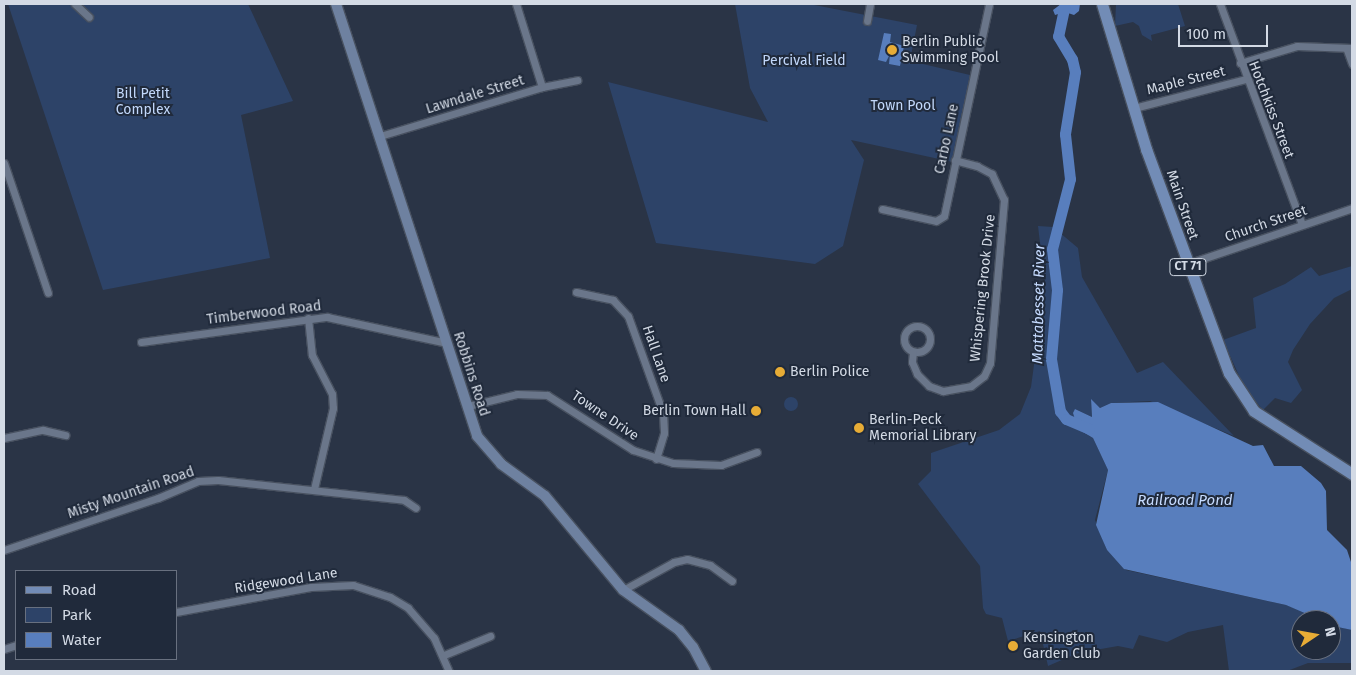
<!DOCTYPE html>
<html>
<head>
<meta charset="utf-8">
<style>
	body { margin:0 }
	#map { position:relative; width:1356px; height:675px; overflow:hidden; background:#2a3446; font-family:"Fira Sans",sans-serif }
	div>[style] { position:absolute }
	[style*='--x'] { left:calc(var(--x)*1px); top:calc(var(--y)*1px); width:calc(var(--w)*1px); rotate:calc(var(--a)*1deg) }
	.green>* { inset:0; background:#2d4368 }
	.round { border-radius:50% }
	.water>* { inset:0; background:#587ebd }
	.river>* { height:11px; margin:-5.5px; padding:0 5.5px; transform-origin:5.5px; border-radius:5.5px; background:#587ebd }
	.roads { filter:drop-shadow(1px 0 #485160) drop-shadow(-1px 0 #485160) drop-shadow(0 1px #485160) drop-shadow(0 -1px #485160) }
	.street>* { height:7px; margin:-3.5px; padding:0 3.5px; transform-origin:3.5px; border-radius:3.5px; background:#6a768a }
	.street>.ring { margin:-3.5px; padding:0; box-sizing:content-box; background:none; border:7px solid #6a768a; border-radius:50% }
	.secondary>* { height:10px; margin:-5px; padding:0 5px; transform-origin:5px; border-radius:5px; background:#6e81a0 }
	.primary>* { height:11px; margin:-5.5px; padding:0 5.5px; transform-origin:5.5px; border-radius:5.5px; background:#728cb6 }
	.dots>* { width:14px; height:14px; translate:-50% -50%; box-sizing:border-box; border:2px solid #202a3b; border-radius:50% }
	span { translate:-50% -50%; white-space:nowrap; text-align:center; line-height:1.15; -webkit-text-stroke:4px #202a3b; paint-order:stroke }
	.shield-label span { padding:1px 4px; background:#202a3b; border:1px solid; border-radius:4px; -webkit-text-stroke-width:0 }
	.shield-label { font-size:12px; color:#d3dae5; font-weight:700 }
	.poi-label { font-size:14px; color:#d3dae5 }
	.left { translate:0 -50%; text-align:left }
	.right { translate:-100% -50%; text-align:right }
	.park-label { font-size:14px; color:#c2d8fb }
	.street-label { font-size:14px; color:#d3dae5 }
	.water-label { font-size:15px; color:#c6dbff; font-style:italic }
	.frame { position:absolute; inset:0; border:5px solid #d3dae5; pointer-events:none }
	.legend { position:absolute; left:15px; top:570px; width:162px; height:90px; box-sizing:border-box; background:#202a3b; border:1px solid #68707f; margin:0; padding:6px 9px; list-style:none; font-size:15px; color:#d3dae5 }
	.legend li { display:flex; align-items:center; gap:10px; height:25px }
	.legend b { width:25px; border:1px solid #68707f }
	.north { position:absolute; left:1291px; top:610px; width:50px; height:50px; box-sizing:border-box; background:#202a3b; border:1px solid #68707f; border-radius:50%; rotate:78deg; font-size:14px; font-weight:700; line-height:20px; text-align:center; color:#d3dae5 }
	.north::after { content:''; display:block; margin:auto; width:18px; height:22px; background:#e7ac36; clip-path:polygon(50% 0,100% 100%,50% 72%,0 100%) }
	.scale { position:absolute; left:1178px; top:25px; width:90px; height:22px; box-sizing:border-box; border:2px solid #d3dae5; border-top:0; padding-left:6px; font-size:15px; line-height:18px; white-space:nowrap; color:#d3dae5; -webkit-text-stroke:4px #202a3b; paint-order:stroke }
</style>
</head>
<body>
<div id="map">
	<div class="green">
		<div style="clip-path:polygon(8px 4px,248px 4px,293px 101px,241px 115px,270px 258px,103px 290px)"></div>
		<div style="clip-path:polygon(735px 4px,809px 4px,917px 25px,910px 61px,970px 75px,953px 162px,851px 140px,864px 160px,843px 246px,815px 264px,656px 243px,608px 82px,768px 122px,750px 88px)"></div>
		<div style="clip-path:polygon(1116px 4px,1178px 4px,1185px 26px,1151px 35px,1152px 41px,1142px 35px,1139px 26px,1133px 22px,1115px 26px)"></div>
		<div style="clip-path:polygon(1038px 226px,1053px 227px,1078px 248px,1082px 277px,1137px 373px,1163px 362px,1234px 436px,1150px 401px,1111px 403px,1100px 408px,1091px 400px,1092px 417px,1075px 409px,1078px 429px,1093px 438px,1108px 470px,1095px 520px,1107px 550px,1126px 570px,1286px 605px,1314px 615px,1321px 620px,1301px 620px,1301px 650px,1331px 650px,1331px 625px,1352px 630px,1352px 663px,1308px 663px,1287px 671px,1229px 671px,1223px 625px,1188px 632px,1167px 642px,1139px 635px,1133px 649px,1118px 646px,1078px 653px,1048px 666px,1040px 631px,1008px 641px,1002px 618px,986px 614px,983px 608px,980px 566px,918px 484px,931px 471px,931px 453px,999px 430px,1020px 414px,1031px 387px,1045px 284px)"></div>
		<div style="clip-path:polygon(1352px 266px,1352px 289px,1334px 298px,1310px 324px,1293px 350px,1288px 362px,1302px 390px,1291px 403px,1275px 398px,1263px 410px,1245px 389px,1223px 340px,1256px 328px,1253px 298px,1285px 284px,1311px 267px,1319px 276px)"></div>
		<div class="round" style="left:784px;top:397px;width:14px;height:14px"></div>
	</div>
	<div class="water">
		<div style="clip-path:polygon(1061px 4px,1080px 4px,1079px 11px,1074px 15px,1065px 12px,1055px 15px,1053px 10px)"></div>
		<div style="clip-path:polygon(884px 33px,891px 34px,890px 42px,904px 46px,900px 66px,889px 64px,890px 54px,886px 62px,878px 60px)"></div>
		<div style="clip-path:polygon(1091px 399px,1100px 408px,1111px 403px,1158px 402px,1253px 446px,1263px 445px,1274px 466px,1301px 466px,1321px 483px,1326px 491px,1327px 530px,1347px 550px,1352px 565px,1352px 630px,1333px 626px,1331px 620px,1321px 620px,1286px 605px,1124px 569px,1107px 550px,1096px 525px,1108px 470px,1093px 438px,1078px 429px,1073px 413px,1075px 409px,1092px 417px)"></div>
	</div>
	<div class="river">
		<div style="--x:1065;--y:4;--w:33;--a:102"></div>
		<div style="--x:1058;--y:36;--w:27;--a:59"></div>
		<div style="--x:1072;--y:59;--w:13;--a:77"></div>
		<div style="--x:1075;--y:72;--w:63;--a:99.2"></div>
		<div style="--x:1065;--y:134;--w:45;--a:83.7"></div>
		<div style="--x:1070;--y:179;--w:72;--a:104.4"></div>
		<div style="--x:1052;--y:249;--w:41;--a:83"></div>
		<div style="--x:1057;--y:290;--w:69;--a:95"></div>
		<div style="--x:1051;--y:359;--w:53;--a:80.2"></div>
		<div style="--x:1060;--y:411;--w:10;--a:53"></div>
		<div style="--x:1066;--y:419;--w:25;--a:23"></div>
	</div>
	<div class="roads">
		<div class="street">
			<div style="--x:75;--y:4;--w:19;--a:43"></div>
			<div style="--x:516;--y:4;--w:87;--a:72.6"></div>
			<div style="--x:1220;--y:4;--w:235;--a:69.6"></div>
			<div style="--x:867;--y:21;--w:17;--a:-80"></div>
			<div style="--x:1347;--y:50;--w:15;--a:70"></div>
			<div style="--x:1240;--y:63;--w:59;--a:-16.6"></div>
			<div style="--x:1297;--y:46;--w:55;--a:2.1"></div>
			<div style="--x:1134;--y:108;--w:115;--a:-14.6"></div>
			<div style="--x:380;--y:136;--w:169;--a:-16.8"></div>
			<div style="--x:542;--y:87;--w:36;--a:-11"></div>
			<div style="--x:4;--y:163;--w:137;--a:71.3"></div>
			<div style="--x:882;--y:209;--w:55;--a:12.5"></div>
			<div style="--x:936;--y:221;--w:9;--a:-32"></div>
			<div style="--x:944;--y:216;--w:217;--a:-78"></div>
			<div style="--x:1187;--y:264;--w:174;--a:-18.7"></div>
			<div style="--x:576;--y:292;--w:38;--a:12"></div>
			<div style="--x:613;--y:300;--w:22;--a:47"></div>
			<div style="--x:628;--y:316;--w:103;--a:70.2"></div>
			<div style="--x:663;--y:413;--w:20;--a:87"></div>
			<div style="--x:664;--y:433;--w:27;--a:107"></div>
			<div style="--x:308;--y:318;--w:37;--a:84"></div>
			<div style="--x:312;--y:355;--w:44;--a:62.9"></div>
			<div style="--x:332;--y:394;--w:14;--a:86"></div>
			<div style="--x:333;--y:408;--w:83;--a:103.2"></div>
			<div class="ring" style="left:904px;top:326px;width:19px;height:19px"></div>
			<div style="--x:141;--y:342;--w:188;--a:-7.7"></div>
			<div style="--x:327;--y:317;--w:123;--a:12.2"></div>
			<div style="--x:913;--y:352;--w:10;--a:96"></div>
			<div style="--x:912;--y:362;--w:13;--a:67"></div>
			<div style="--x:917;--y:374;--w:17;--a:45"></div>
			<div style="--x:929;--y:386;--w:15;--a:20"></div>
			<div style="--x:943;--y:391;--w:28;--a:-10"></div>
			<div style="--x:971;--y:386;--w:16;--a:-38"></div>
			<div style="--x:984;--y:376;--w:14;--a:-65"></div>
			<div style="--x:990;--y:363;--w:164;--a:-85.1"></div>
			<div style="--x:1004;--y:200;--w:29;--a:-115"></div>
			<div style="--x:992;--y:174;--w:17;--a:-152"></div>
			<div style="--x:977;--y:166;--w:23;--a:-165"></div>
			<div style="--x:468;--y:406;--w:50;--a:-13.8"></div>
			<div style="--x:517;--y:394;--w:30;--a:2"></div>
			<div style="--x:547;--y:395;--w:102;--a:32.6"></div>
			<div style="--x:633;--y:450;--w:42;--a:18"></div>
			<div style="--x:673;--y:463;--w:48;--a:2.4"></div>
			<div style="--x:721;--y:465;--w:38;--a:-20"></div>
			<div style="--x:4;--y:438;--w:40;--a:-12"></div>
			<div style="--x:43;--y:430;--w:23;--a:13"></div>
			<div style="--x:4;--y:550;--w:163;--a:-18.7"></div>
			<div style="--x:158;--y:498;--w:43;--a:-23"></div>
			<div style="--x:198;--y:481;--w:20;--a:-3"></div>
			<div style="--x:218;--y:480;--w:187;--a:6.1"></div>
			<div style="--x:404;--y:500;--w:14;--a:34"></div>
			<div style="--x:623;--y:590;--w:58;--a:-28.8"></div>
			<div style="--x:674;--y:562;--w:13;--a:-13"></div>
			<div style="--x:687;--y:559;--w:24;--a:15"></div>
			<div style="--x:710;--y:565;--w:27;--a:36"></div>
			<div style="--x:176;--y:612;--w:137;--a:-10.5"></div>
			<div style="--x:311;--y:587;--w:42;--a:-2.7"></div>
			<div style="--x:353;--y:585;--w:39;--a:18"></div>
			<div style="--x:390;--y:597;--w:21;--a:31"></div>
			<div style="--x:408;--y:608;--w:40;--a:49"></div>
			<div style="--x:434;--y:638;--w:36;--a:66"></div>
			<div style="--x:4;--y:649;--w:13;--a:-18"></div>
			<div style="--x:444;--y:655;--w:50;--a:-22.4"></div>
		</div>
		<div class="secondary">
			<div style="--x:336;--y:4;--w:454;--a:71.9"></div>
			<div style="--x:477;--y:436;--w:37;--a:49"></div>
			<div style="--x:501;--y:464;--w:54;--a:36"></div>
			<div style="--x:545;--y:496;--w:122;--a:50.3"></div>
			<div style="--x:623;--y:590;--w:69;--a:35.5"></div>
			<div style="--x:679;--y:630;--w:22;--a:51"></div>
			<div style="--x:693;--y:647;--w:27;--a:62"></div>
		</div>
		<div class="primary">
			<div style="--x:1102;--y:4;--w:152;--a:73.1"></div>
			<div style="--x:1146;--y:149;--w:239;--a:69.7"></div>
			<div style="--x:1229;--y:373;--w:45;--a:56.7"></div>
			<div style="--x:1254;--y:411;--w:117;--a:32.7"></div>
		</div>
	</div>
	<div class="dots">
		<div style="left:892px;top:50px;background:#e7ac36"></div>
		<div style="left:780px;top:372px;background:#e7ac36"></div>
		<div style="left:756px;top:411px;background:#e7ac36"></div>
		<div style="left:859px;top:428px;background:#e7ac36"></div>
		<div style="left:1013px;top:646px;background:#e7ac36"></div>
	</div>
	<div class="shield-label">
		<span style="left:1188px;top:267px">CT 71</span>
	</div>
	<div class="poi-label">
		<span class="left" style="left:902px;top:50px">Berlin Public<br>Swimming Pool</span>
		<span class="left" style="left:790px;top:372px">Berlin Police</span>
		<span class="right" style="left:746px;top:411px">Berlin Town Hall</span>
		<span class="left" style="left:869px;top:428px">Berlin-Peck<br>Memorial Library</span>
		<span class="left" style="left:1023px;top:646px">Kensington<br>Garden Club</span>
	</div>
	<div class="park-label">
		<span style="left:804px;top:61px">Percival Field</span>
		<span style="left:143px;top:102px">Bill Petit<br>Complex</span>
		<span style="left:903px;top:106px">Town Pool</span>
	</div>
	<div class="street-label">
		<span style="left:1186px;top:81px;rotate:-14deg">Maple Street</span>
		<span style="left:475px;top:95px;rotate:-17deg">Lawndale Street</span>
		<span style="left:1271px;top:110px;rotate:69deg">Hotchkiss Street</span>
		<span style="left:947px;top:139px;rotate:-78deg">Carbo Lane</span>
		<span style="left:1182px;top:205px;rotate:71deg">Main Street</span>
		<span style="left:1266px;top:224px;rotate:-19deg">Church Street</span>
		<span style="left:983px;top:288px;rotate:-84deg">Whispering Brook Drive</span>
		<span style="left:264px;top:313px;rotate:-7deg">Timberwood Road</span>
		<span style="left:656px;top:354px;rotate:71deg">Hall Lane</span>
		<span style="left:471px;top:374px;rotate:72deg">Robbins Road</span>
		<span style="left:605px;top:416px;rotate:34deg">Towne Drive</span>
		<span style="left:131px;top:493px;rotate:-19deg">Misty Mountain Road</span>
		<span style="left:286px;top:581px;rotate:-9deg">Ridgewood Lane</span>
	</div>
	<div class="water-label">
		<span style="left:1039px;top:304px;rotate:-89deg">Mattabesset River</span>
		<span style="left:1185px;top:501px">Railroad Pond</span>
	</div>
	<div class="frame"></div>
	<ul class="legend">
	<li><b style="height:6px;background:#728cb6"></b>Road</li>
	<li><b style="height:14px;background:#2d4368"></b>Park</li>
	<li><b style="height:14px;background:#587ebd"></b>Water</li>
	</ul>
	<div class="north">N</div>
	<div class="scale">100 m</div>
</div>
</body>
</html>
